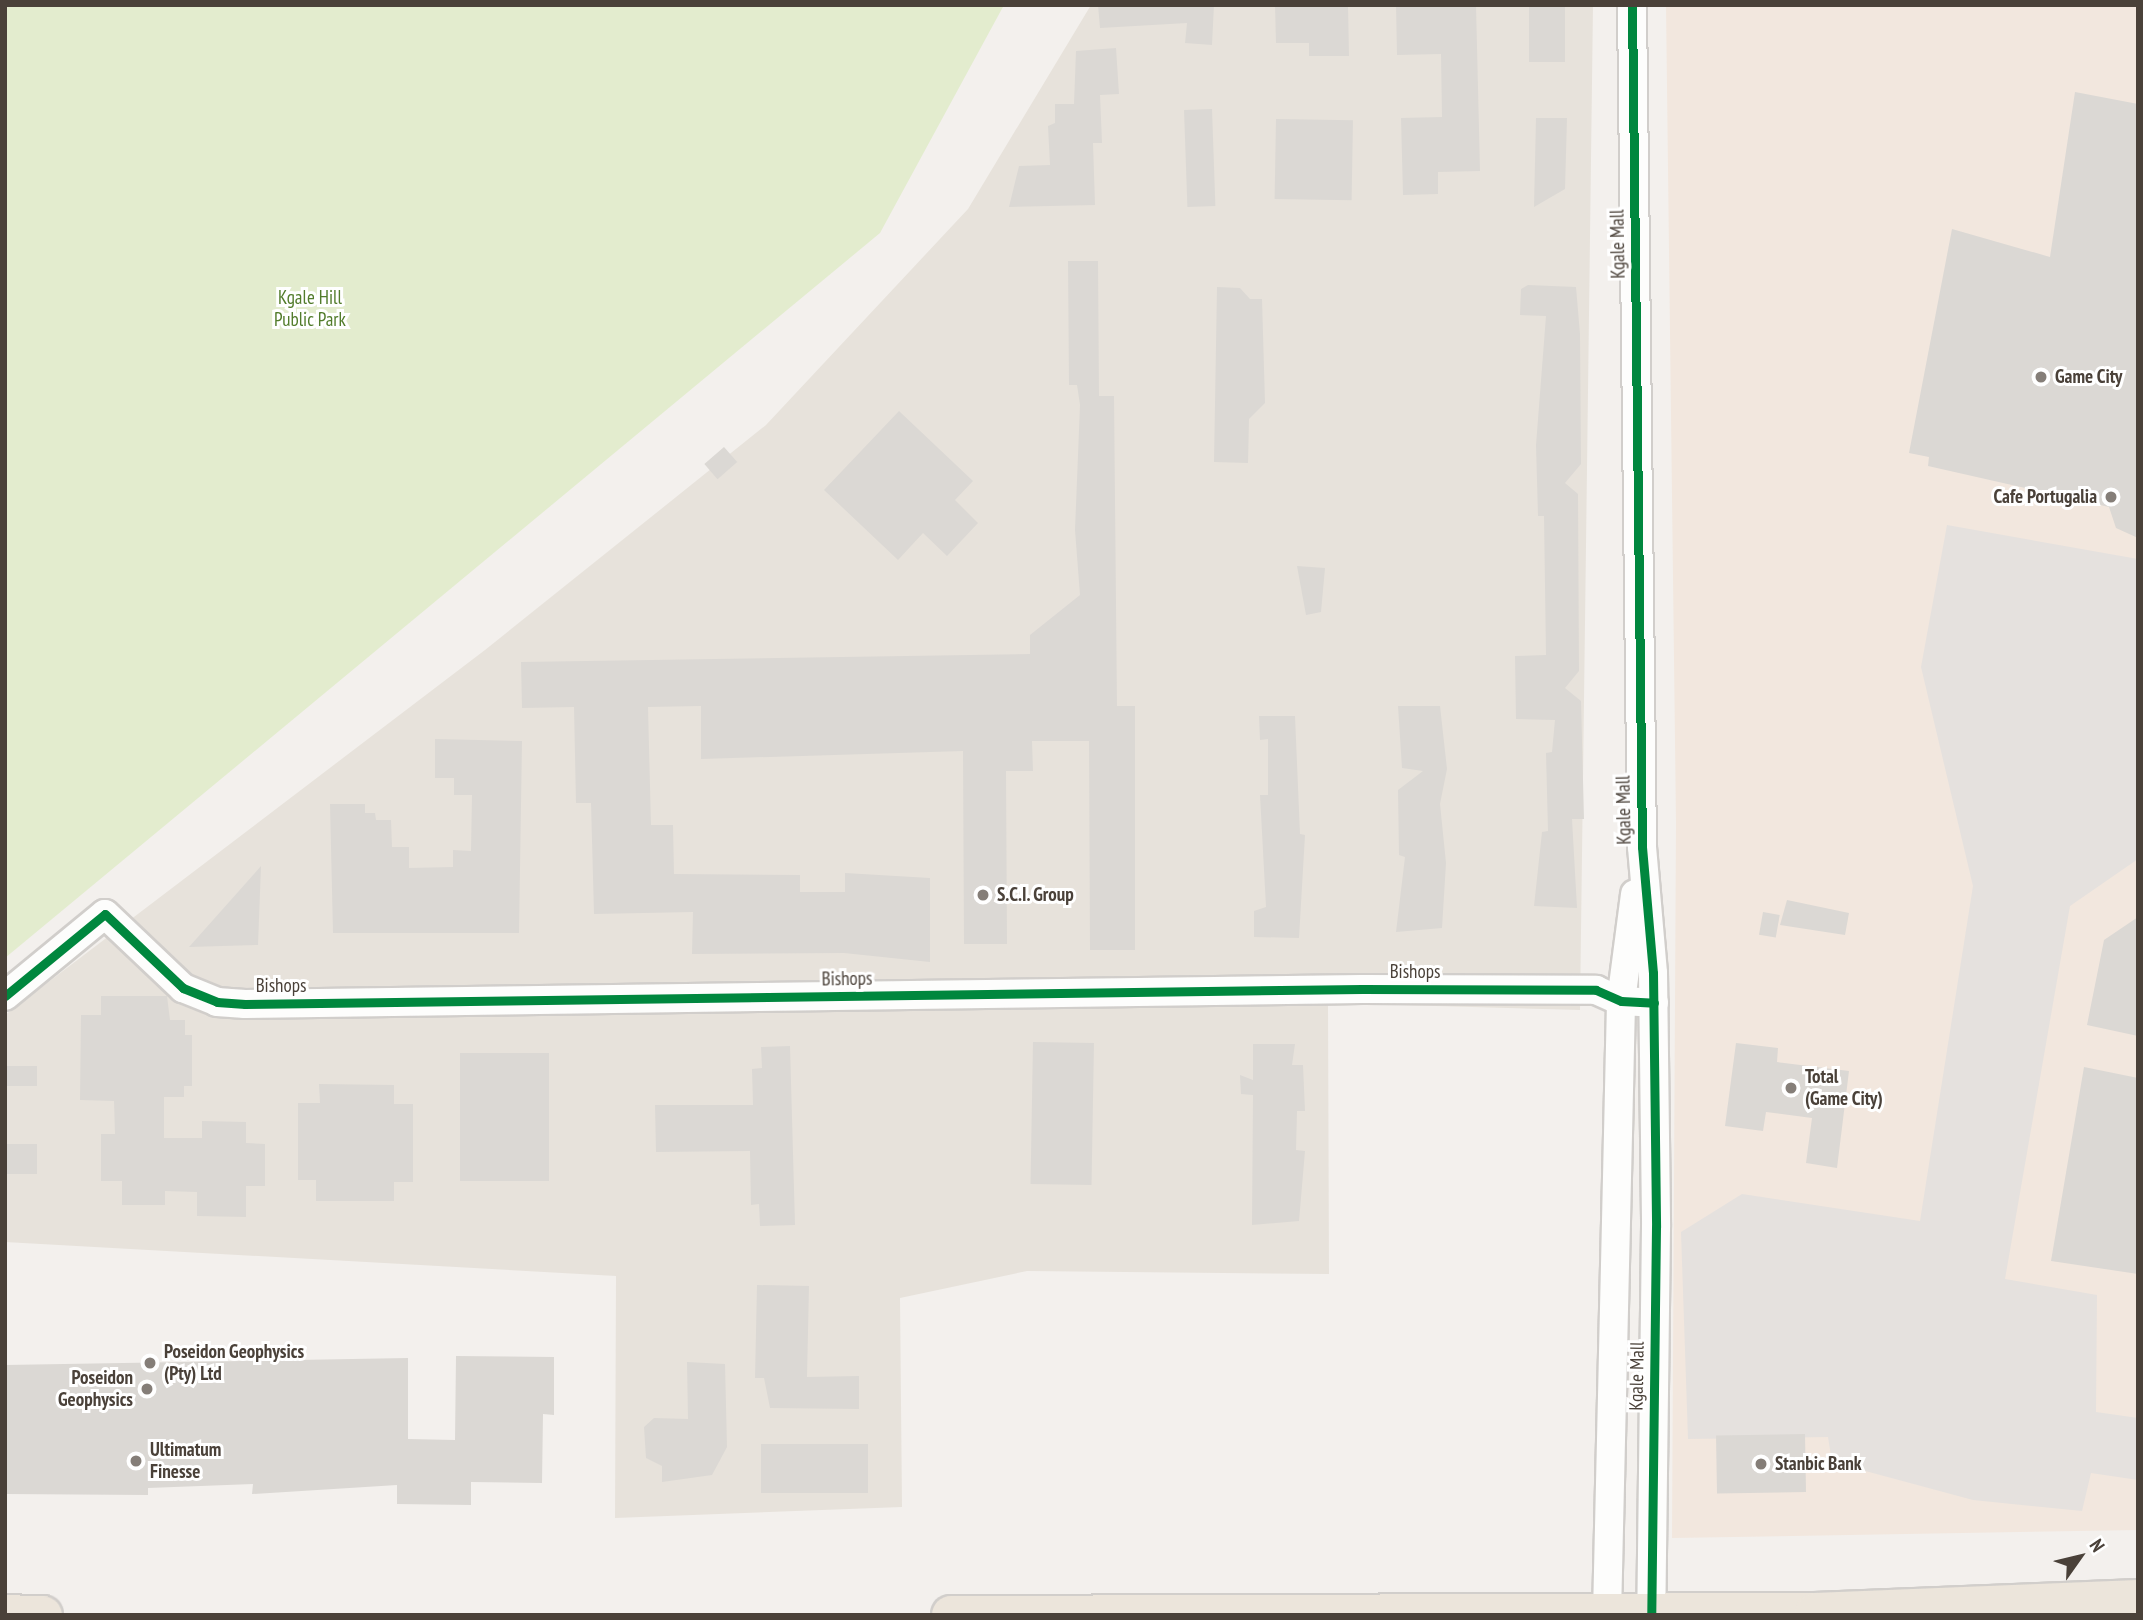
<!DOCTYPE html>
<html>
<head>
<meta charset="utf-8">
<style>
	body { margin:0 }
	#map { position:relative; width:2143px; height:1620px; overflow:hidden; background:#f3f0ed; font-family:"PT Sans Narrow",sans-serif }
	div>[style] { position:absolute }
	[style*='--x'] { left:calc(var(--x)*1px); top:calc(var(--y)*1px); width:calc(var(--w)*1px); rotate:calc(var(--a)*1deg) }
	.residential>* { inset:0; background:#e7e2db }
	.commercial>* { inset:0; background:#f2e7de }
	.green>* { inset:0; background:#e3ecce }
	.parking>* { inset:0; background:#e5e1de }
	.building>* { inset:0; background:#dbd8d4; transform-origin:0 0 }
	.roads { filter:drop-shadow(2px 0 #d1cecb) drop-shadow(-2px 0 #d1cecb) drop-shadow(0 2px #d1cecb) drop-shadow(0 -2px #d1cecb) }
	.minor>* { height:28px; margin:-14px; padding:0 14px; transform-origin:14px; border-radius:14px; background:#fdfdfc }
	.highway>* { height:38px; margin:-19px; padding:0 19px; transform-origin:19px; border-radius:19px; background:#ece5db }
	.cycleway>* { height:9px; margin:-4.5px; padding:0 4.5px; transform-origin:4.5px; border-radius:4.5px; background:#00873e }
	.dots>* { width:19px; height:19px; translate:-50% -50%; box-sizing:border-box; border:4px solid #fff; border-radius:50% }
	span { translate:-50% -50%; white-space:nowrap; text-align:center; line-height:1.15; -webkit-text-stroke:6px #fff; paint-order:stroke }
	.street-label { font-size:19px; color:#4a4139 }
	.park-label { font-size:19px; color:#527c2b }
	.poi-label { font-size:19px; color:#4a4139; font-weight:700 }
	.left { translate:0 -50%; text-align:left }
	.right { translate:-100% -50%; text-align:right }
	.frame { position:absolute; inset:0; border:7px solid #4a4139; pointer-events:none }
	.north { position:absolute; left:2045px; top:1522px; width:70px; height:70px; -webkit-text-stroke:5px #fff; paint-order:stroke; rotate:56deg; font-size:19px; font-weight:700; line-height:28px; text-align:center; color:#4a4139 }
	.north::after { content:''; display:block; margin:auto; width:24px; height:32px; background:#4a4139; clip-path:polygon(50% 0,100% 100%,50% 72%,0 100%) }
</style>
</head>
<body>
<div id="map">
	<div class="residential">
		<div style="clip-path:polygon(1091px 5px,1593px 5px,1580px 1010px,1328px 1003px,1329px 1274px,1027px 1271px,900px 1298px,902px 1507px,615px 1518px,616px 1276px,5px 1242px,5px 1015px,485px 650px,766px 425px,968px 209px)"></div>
	</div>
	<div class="commercial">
		<div style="clip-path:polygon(1666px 5px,2138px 5px,2138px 1530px,1672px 1538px,1676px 823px)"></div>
	</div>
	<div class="green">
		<div style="clip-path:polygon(5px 5px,1004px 5px,880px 233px,5px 958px)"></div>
	</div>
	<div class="parking">
		<div style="clip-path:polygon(1947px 525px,2138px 559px,2138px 859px,2070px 906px,2005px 1279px,2097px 1295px,2096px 1412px,2138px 1418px,2138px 1480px,2091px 1473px,2082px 1511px,1973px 1500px,1832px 1462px,1828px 1437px,1688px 1439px,1681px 1232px,1742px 1194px,1920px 1221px,1973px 886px,1921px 667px)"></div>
	</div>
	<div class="building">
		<div style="clip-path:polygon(1098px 5px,1214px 5px,1212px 45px,1185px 43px,1187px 23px,1100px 28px)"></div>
		<div style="clip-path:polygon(1275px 5px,1348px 5px,1349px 56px,1309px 56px,1309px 43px,1276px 43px)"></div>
		<div style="clip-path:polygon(1396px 5px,1476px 5px,1480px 171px,1438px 172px,1438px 194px,1403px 195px,1401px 118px,1442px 117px,1441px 54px,1397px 55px)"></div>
		<div style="left:1529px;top:5px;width:36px;height:57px"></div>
		<div style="clip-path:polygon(1116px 48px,1119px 94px,1100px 95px,1102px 143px,1093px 143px,1095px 205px,1009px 207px,1019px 166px,1050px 165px,1048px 126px,1055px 123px,1055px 104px,1074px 104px,1076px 51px)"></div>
		<div style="clip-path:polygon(2075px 92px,2138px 104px,2138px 538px,2116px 528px,2109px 507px,1928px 466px,1929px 457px,1909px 453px,1952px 229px,2050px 257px)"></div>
		<div style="left:1212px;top:109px;width:97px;height:28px;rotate:88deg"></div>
		<div style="clip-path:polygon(1536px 118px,1567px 118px,1565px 189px,1534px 207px)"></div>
		<div style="left:1276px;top:119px;width:77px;height:80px;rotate:1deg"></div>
		<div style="clip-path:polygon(1068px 261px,1098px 261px,1099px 396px,1114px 396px,1117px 706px,1135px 706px,1135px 950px,1090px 950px,1089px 741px,1032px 741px,1033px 771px,1006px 771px,1007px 944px,964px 944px,963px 751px,701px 759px,701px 706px,648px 707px,651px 825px,673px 825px,674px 874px,800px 875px,800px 892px,845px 892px,845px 873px,930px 878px,930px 962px,844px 953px,692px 954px,693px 912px,594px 914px,591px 803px,576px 803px,574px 707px,522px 708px,521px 662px,1030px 654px,1030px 635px,1080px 595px,1075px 530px,1080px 405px,1077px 385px,1069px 385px)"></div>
		<div style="clip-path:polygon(1528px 285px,1576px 287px,1580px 334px,1581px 464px,1565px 483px,1578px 494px,1579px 671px,1565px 688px,1581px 701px,1584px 819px,1572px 819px,1577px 908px,1534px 906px,1542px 832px,1548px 831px,1546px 753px,1552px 752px,1555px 720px,1516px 719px,1515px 656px,1546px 655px,1544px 516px,1538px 516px,1536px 445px,1546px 316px,1520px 315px,1521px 289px)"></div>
		<div style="clip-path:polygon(1217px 287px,1240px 288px,1250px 299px,1262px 299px,1265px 403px,1249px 419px,1248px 463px,1214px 462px)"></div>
		<div style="clip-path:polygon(899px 411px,973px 481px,955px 500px,978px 523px,947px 556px,923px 533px,898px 560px,824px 490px)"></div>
		<div style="left:724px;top:447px;width:20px;height:26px;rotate:49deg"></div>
		<div style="clip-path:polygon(1297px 566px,1325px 568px,1321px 612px,1306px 615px)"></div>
		<div style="clip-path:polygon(1398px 706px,1440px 706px,1447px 769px,1440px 804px,1446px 863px,1442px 928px,1396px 932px,1405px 857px,1399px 855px,1398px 790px,1423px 771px,1402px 768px)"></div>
		<div style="clip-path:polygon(1259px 716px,1295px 716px,1300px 834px,1305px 835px,1299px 938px,1254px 937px,1254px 911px,1266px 907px,1260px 795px,1268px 795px,1268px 739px,1260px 740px)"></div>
		<div style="clip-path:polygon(435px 739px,522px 741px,519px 933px,333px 933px,330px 804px,365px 804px,365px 813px,375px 813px,376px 820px,391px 820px,392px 847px,409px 847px,409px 868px,453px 867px,453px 850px,471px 851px,472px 795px,454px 795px,454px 778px,435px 778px)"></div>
		<div style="clip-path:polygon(261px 866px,258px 945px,189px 947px)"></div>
		<div style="clip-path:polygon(1787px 900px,1849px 913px,1845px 935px,1780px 925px)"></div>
		<div style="left:1763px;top:912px;width:17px;height:23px;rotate:10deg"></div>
		<div style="clip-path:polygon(2138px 917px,2138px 1036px,2087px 1025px,2104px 940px)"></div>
		<div style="clip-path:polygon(101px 996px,167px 996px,170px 1020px,185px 1020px,185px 1035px,192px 1035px,192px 1086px,184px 1086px,184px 1097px,164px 1097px,164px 1138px,202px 1138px,202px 1121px,246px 1122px,246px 1143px,265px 1144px,265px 1186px,246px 1186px,246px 1217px,197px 1216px,197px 1192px,165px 1191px,165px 1205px,122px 1205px,122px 1181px,101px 1181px,101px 1134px,115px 1134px,114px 1101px,80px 1100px,81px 1015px,101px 1015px)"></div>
		<div style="left:1033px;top:1042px;width:61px;height:142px;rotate:1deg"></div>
		<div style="clip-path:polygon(1736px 1043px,1778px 1048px,1777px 1062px,1849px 1071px,1837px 1168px,1806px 1163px,1812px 1118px,1766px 1112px,1763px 1131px,1725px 1126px)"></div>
		<div style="clip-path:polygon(1253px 1044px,1295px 1044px,1292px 1065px,1303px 1065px,1305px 1111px,1297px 1111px,1296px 1150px,1305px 1151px,1299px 1221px,1252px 1225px,1253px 1095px,1241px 1094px,1240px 1075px,1253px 1080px)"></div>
		<div style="clip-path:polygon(790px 1046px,795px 1225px,760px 1226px,759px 1204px,751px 1205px,750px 1151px,656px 1152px,655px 1105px,753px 1105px,752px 1069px,762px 1068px,761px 1047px)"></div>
		<div style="left:460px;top:1053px;width:89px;height:128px"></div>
		<div style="left:5px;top:1066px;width:32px;height:20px"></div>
		<div style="clip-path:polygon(2084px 1067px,2138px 1078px,2138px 1274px,2051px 1261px)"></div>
		<div style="clip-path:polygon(319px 1084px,394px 1085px,394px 1104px,413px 1104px,413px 1182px,394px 1182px,394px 1201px,316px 1201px,316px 1180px,298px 1180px,298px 1103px,320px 1103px)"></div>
		<div style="left:5px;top:1144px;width:32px;height:30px"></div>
		<div style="clip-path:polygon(757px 1285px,809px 1286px,807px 1377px,859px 1376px,859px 1409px,770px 1408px,764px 1378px,755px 1378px)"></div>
		<div style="clip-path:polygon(456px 1356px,554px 1357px,554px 1415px,543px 1414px,542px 1483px,471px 1482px,471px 1505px,397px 1504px,397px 1485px,252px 1494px,253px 1484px,148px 1488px,148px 1495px,5px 1494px,5px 1365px,408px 1358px,408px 1439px,455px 1440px)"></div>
		<div style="clip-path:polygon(687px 1362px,725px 1364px,727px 1447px,712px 1475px,662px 1482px,662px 1466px,646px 1458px,644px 1427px,654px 1418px,688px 1419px)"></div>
		<div style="left:1805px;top:1434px;width:58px;height:89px;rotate:89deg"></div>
		<div style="left:868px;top:1444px;width:49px;height:107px;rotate:90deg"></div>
	</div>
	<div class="roads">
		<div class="minor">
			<div style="--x:1632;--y:5;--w:842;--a:89.32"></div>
			<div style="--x:1642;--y:847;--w:126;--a:85"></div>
			<div style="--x:1653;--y:973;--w:254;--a:89.3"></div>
			<div style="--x:1656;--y:1227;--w:388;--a:90.7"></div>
			<div style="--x:5;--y:996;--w:129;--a:-39.4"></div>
			<div style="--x:105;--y:914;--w:108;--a:43.5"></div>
			<div style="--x:183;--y:988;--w:37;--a:22"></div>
			<div style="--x:217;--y:1002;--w:28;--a:4"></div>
			<div style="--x:245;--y:1004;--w:1117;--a:-0.77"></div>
			<div style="--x:1362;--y:989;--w:234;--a:0.2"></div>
			<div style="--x:1596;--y:990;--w:27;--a:24"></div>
			<div style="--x:1621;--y:1001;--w:33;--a:3"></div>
			<div style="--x:1607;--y:1615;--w:614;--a:-88.69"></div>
			<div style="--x:1621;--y:1001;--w:108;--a:-82.5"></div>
		</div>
		<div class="highway">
			<div style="--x:5;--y:1614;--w:38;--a:2"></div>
			<div style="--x:951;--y:1615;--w:864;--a:-0.2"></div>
			<div style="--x:1815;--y:1612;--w:323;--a:-2.3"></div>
		</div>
	</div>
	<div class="cycleway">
		<div style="--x:1632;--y:5;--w:842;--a:89.32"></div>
		<div style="--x:1642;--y:847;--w:126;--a:85"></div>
		<div style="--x:1653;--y:973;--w:254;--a:89.3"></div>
		<div style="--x:1656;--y:1227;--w:388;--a:90.7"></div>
		<div style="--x:5;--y:996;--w:129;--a:-39.4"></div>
		<div style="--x:105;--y:914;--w:108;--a:43.5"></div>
		<div style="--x:183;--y:988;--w:37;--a:22"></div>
		<div style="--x:217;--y:1002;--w:28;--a:4"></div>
		<div style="--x:245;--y:1004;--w:1117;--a:-0.77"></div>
		<div style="--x:1362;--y:989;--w:234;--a:0.2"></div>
		<div style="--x:1596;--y:990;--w:27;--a:24"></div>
		<div style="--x:1621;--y:1001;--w:33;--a:3"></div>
	</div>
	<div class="dots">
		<div style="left:2041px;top:377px;background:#857e78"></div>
		<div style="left:2111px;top:497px;background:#857e78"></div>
		<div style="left:983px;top:895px;background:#857e78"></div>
		<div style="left:1791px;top:1088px;background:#857e78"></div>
		<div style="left:150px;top:1363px;background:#857e78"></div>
		<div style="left:147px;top:1389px;background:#857e78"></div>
		<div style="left:136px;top:1461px;background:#857e78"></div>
		<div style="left:1761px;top:1464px;background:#857e78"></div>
	</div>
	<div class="street-label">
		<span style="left:1618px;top:244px;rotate:-91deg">Kgale Mall</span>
		<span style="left:1624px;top:810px;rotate:-91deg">Kgale Mall</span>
		<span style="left:1415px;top:972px">Bishops</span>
		<span style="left:847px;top:979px;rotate:-1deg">Bishops</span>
		<span style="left:281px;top:986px">Bishops</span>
		<span style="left:1637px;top:1376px;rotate:-89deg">Kgale Mall</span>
	</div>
	<div class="park-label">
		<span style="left:310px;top:309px">Kgale Hill<br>Public Park</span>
	</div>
	<div class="poi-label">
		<span class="left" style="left:2055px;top:377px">Game City</span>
		<span class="right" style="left:2097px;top:497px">Cafe Portugalia</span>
		<span class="left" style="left:997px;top:895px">S.C.I. Group</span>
		<span class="left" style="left:1805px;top:1088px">Total<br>(Game City)</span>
		<span class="left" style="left:164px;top:1363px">Poseidon Geophysics<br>(Pty) Ltd</span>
		<span class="right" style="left:133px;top:1389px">Poseidon<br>Geophysics</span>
		<span class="left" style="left:150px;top:1461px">Ultimatum<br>Finesse</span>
		<span class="left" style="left:1775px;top:1464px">Stanbic Bank</span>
	</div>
	<div class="frame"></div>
	<div class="north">N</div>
</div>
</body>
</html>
